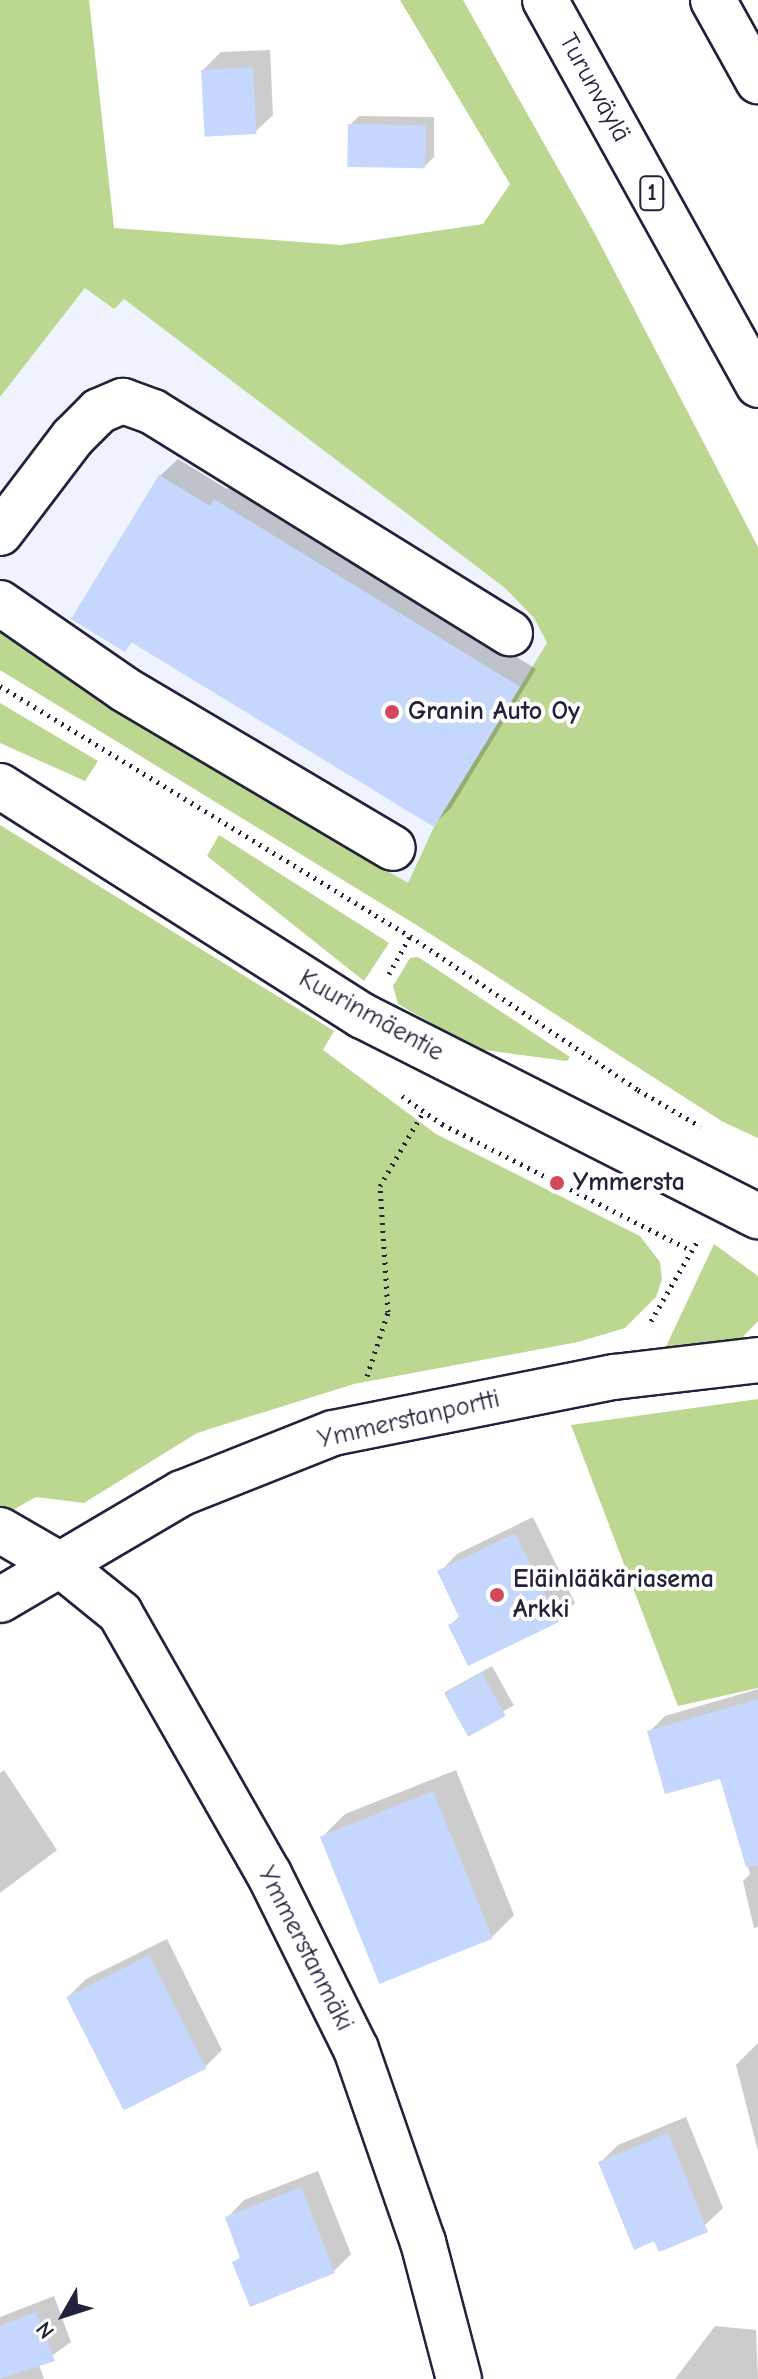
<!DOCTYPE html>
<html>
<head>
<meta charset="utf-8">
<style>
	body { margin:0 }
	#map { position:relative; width:758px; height:2379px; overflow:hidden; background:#fff; font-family:"Comic Neue",sans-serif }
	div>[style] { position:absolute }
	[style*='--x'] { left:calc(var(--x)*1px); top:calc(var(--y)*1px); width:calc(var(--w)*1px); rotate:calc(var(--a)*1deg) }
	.built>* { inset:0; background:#eef3fe }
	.green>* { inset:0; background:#bcd78f }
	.shadow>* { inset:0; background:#0003; transform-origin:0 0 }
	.building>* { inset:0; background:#c5d7fc; transform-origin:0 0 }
	.path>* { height:5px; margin-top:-2.5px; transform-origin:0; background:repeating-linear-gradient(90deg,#22223b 0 2px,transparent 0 8px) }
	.roads { filter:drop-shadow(2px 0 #22223b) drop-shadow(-2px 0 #22223b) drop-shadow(0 2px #22223b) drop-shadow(0 -2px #22223b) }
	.minor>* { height:44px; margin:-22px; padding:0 22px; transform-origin:22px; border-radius:22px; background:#fff }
	.highway>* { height:44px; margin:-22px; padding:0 22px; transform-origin:22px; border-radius:22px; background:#fff }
	.dots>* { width:22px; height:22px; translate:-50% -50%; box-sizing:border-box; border:4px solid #fff; border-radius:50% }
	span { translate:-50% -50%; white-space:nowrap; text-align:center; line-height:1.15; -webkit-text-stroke:8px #fff; paint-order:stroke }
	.shield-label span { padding:2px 6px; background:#fff; border:2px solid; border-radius:6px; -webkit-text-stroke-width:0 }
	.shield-label { font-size:24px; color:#22223b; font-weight:700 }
	.street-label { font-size:26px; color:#22223b }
	.poi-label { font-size:26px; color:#22223b; font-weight:700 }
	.left { translate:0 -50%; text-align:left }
	.north { position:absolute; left:24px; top:2275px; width:80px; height:80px; -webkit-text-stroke:6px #fff; paint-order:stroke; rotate:231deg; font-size:22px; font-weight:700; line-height:32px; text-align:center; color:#22223b }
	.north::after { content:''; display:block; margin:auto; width:28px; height:36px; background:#22223b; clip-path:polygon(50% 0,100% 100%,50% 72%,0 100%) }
</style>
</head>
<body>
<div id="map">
	<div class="built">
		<div style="clip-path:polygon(86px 288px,124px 299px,505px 588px,534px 618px,558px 666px,418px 926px,0 670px,0 397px)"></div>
	</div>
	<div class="green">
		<div style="clip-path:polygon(0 0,89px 0,114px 228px,341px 245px,483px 224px,510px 184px,400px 0,463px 0,594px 232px,758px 547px,758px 1138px,723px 1122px,418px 926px,0 670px,0 632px,105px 705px,408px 883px,434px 827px,547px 643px,534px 618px,505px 588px,124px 299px,114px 309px,85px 288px,0 397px)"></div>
		<div style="clip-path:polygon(0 703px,98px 761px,85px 781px,0 743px)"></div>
		<div style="clip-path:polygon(0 825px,334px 1031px,323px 1050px,436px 1134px,640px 1236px,660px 1262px,662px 1279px,656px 1297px,625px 1328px,578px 1342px,354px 1384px,197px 1433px,84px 1503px,36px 1497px,6px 1514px,0 1509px)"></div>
		<div style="clip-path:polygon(219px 835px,389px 943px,364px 981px,207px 856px)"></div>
		<div style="clip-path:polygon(418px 957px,570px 1057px,567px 1061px,477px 1049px,398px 1004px,393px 986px,410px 958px)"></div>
		<div style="clip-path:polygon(714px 1244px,758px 1276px,758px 1321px,742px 1338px,724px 1346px,663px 1353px)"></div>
		<div style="clip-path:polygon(758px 1399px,758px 1688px,678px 1706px,571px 1425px)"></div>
	</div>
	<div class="shadow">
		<div style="clip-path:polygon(270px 50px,273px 115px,255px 132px,203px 70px,221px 52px)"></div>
		<div style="clip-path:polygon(359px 116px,434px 117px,434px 157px,425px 166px,350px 125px)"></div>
		<div style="clip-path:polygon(178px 459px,227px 489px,232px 483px,536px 669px,451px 808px,433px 825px,133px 641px,125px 650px,160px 476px)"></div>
		<div style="clip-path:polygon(533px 1517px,575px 1603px,558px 1620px,450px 1625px,461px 1615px,440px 1572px,457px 1554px)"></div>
		<div style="left:492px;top:1666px;width:45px;height:54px;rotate:61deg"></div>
		<div style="clip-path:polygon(758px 1689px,758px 1927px,754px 1928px,743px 1881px,750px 1874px,722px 1776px,649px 1732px,665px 1716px)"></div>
		<div style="clip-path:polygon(4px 1770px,57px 1850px,0 1893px,0 1773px)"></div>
		<div style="clip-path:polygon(456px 1770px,514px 1915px,491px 1938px,322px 1837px,345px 1814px)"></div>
		<div style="clip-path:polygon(167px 1939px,222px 2050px,205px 2067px,69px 1996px,86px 1979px)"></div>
		<div style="clip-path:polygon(758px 2043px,758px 2151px,736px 2065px)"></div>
		<div style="clip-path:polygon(686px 2117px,723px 2208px,705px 2225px,636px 2247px,601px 2162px,618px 2145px)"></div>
		<div style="clip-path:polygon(318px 2171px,351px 2254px,334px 2271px,235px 2262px,241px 2256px,227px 2218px,244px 2200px)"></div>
		<div style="clip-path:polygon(54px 2296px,71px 2342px,39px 2365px,44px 2379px,0 2379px,0 2317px)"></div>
		<div style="clip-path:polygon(715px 2326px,756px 2330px,758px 2379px,675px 2379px)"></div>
	</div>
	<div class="building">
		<div style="left:253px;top:67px;width:67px;height:52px;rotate:87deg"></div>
		<div style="left:348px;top:124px;width:78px;height:43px;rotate:1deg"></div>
		<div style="clip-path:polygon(159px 475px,210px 506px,214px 499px,520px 687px,434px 827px,131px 642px,125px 652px,71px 619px)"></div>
		<div style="clip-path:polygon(515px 1533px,559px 1622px,468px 1666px,448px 1625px,460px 1619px,437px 1571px)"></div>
		<div style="left:482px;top:1673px;width:49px;height:43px;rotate:61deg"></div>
		<div style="clip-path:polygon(758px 1699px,758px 1865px,746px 1867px,720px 1779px,665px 1794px,647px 1731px)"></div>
		<div style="left:433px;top:1791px;width:159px;height:122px;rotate:68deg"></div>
		<div style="left:149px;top:1955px;width:127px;height:93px;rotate:63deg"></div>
		<div style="clip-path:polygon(668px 2133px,708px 2232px,659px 2252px,654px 2241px,634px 2250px,598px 2162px)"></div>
		<div style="clip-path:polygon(301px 2187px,335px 2273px,250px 2307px,232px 2262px,240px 2258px,225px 2217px)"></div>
		<div style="clip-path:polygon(36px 2312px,55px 2361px,0 2379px,0 2326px)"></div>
	</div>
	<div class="path">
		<div style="--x:0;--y:686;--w:480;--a:31.4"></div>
		<div style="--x:410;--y:936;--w:275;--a:34"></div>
		<div style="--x:638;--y:1090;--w:72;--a:30.1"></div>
		<div style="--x:389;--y:974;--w:43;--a:-61.1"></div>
		<div style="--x:402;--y:1096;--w:49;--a:35"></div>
		<div style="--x:442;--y:1124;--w:280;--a:26.9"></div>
		<div style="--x:651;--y:1321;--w:94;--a:-59.9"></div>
		<div style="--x:367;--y:1376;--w:67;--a:-71.8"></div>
		<div style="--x:388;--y:1312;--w:126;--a:-93.6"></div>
		<div style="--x:380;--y:1186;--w:86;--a:-59.8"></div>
	</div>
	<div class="roads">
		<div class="minor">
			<div style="--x:0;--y:533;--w:121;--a:-52.8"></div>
			<div style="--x:73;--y:437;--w:37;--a:-45"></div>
			<div style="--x:99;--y:411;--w:26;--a:-23"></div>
			<div style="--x:123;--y:401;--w:32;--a:20"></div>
			<div style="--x:153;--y:412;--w:420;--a:31.8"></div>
			<div style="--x:0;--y:603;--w:151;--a:34.7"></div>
			<div style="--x:124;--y:689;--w:312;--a:30.6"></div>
			<div style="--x:0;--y:786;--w:430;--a:32.4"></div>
			<div style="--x:363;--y:1016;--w:443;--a:26.9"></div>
			<div style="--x:0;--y:1530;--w:72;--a:30.1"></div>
			<div style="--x:62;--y:1566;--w:75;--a:39"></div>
			<div style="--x:120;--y:1613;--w:301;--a:60.3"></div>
			<div style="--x:269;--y:1874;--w:195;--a:63.6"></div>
			<div style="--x:356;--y:2049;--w:204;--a:70.9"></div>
			<div style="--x:423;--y:2242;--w:142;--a:75.3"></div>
			<div style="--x:0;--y:1600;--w:211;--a:-30.5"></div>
			<div style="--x:182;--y:1493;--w:162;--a:-21.7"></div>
			<div style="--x:333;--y:1433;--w:287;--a:-11.3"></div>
			<div style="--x:614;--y:1377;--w:145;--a:-6.7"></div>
		</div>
		<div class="highway">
			<div style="--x:545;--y:0;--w:440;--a:61"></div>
			<div style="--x:713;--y:0;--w:93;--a:60.9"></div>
		</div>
	</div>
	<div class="dots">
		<div style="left:392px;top:712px;background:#d1495b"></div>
		<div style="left:557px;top:1183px;background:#d1495b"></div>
		<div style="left:497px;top:1595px;background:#d1495b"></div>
	</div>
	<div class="shield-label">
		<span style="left:652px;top:193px">1</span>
	</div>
	<div class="street-label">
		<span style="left:594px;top:88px;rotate:61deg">Turunväylä</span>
		<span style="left:371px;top:1016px;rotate:29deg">Kuurinmäentie</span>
		<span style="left:409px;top:1420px;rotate:-13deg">Ymmerstanportti</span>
		<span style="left:305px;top:1949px;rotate:63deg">Ymmerstanmäki</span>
	</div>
	<div class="poi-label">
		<span class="left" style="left:408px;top:712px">Granin Auto Oy</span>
		<span class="left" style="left:573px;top:1183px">Ymmersta</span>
		<span class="left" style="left:513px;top:1595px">Eläinlääkäriasema<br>Arkki</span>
	</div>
	<div class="north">N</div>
</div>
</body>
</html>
